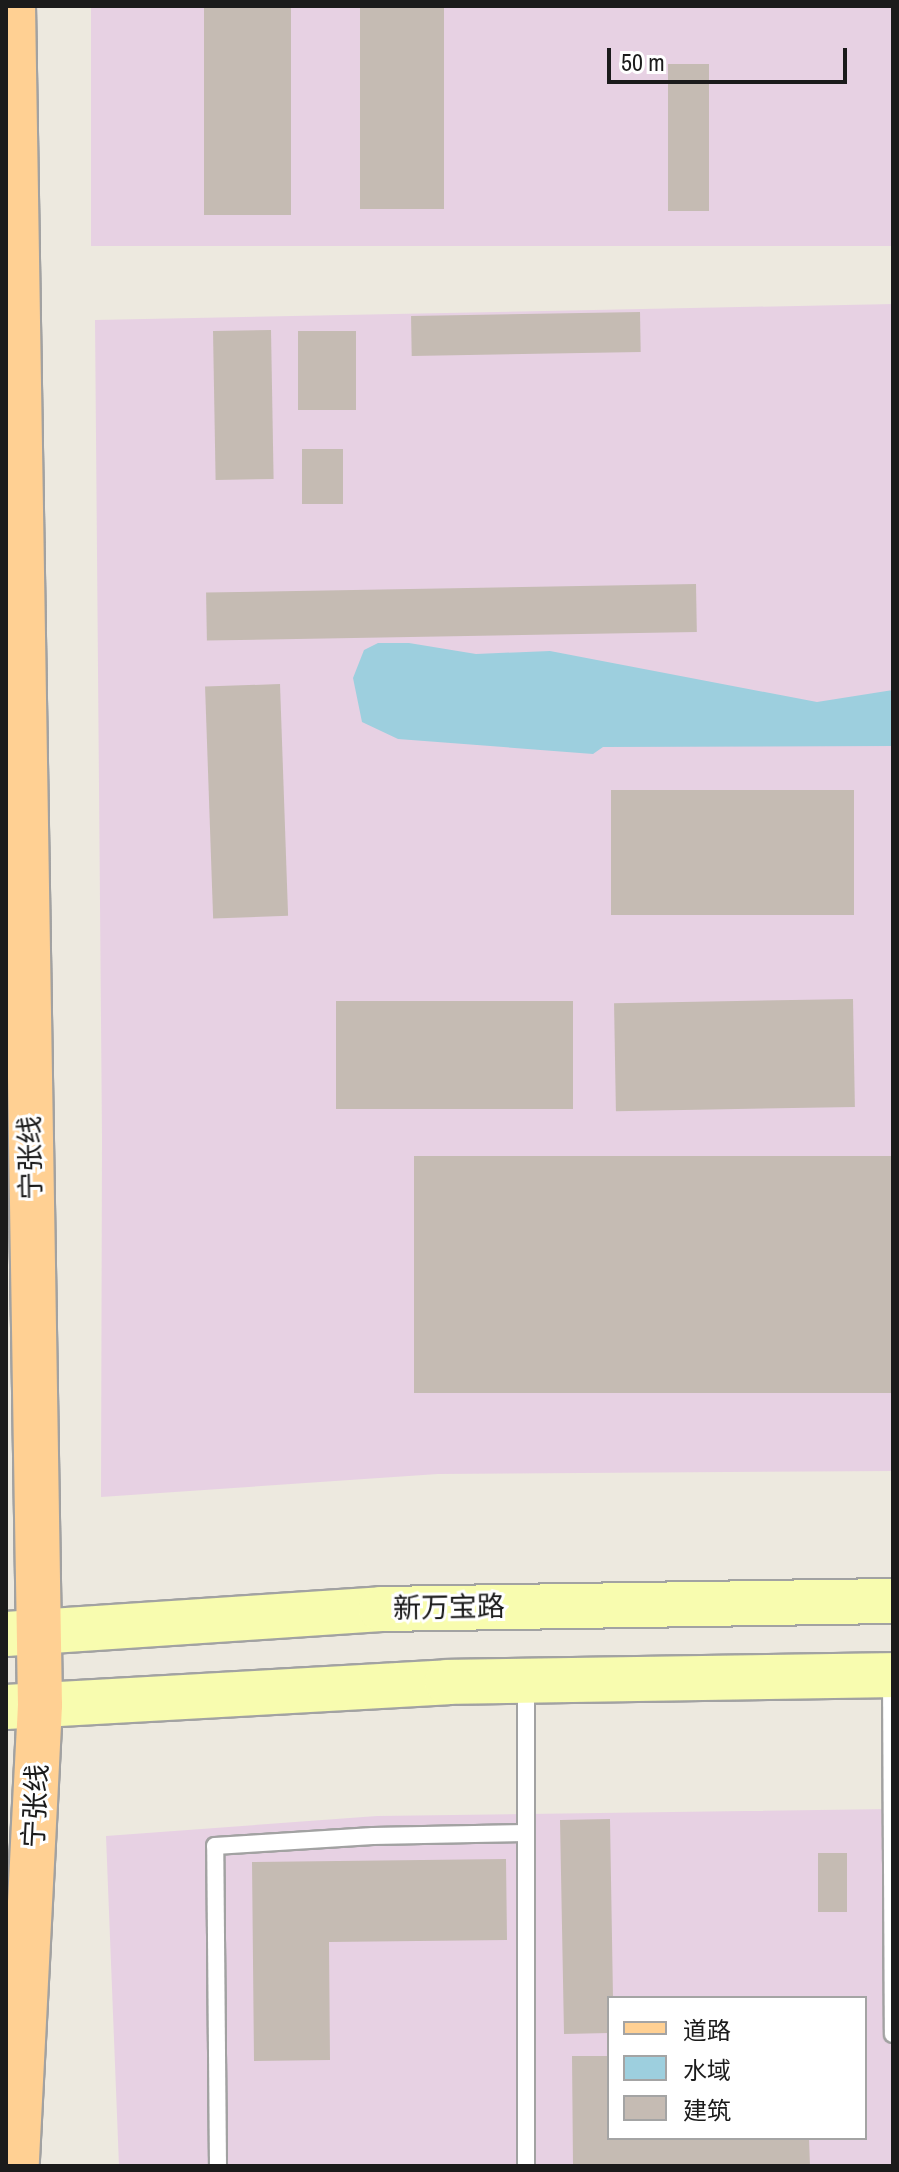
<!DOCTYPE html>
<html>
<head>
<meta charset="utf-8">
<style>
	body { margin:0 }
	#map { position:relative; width:899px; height:2172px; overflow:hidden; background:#ede9df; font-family:"Archivo Narrow","Noto Sans SC",sans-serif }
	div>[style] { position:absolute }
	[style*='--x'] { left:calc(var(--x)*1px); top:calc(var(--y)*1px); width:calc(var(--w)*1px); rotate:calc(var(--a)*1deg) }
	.industrial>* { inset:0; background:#e7d1e3; transform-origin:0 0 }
	.water>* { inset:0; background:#9dcfde }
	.building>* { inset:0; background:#c5bbb3; transform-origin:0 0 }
	.roads { filter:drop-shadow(2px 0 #a2a2a2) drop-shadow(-2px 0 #a2a2a2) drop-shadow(0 2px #a2a2a2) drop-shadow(0 -2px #a2a2a2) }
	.lane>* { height:16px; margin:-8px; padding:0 8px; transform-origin:8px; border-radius:8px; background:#fff }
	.secondary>* { height:44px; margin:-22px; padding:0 22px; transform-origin:22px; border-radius:22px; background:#f8fcaf }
	.primary>* { height:44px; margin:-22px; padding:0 22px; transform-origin:22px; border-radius:22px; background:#ffd093 }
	span { translate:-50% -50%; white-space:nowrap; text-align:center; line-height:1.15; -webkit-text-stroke:6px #fff; paint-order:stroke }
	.street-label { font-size:28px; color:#1b1b1b }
	.frame { position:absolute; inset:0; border:8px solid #1b1b1b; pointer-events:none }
	.legend { position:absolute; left:607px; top:1996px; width:260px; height:144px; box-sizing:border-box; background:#fff; border:2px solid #a4a4a4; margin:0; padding:10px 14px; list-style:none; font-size:24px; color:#1b1b1b }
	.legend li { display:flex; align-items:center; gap:16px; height:40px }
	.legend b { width:40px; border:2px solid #a4a4a4 }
	.scale { position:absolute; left:607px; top:48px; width:240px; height:36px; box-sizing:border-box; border:4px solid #1b1b1b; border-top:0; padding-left:10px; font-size:24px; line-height:28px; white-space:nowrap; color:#1b1b1b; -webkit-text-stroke:6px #fff; paint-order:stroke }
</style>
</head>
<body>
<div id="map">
	<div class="industrial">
		<div style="left:91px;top:6px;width:802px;height:240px"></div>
		<div style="clip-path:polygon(893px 304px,893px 1471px,438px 1474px,101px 1497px,102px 1137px,95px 320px)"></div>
		<div style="clip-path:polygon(evenodd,893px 1809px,893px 2166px,119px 2166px,106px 1836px,377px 1816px,893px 1809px,609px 1998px,865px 1998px,865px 2138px,609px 2138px,609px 1998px)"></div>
	</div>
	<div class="water">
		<div style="clip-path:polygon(378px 643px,409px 643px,476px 654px,550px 651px,817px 702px,893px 690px,893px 746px,603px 747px,593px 754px,398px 739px,362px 722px,353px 678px,364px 650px)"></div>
	</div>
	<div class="building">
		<div style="left:204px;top:6px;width:87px;height:209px"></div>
		<div style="left:360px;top:6px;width:84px;height:203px"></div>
		<div style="left:668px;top:64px;width:41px;height:147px"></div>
		<div style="left:640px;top:312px;width:40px;height:229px;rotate:89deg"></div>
		<div style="left:271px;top:330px;width:149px;height:58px;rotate:89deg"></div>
		<div style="left:298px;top:331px;width:58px;height:79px"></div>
		<div style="left:302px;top:449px;width:41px;height:55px"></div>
		<div style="left:696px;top:584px;width:48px;height:490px;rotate:89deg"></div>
		<div style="left:280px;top:684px;width:232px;height:75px;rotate:88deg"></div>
		<div style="left:611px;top:790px;width:243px;height:125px"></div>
		<div style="left:853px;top:999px;width:108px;height:239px;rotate:89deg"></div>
		<div style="left:336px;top:1001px;width:237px;height:108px"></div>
		<div style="left:414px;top:1156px;width:479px;height:237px"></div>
		<div style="clip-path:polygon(610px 1819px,613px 1998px,609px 1998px,609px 2033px,564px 2034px,560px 1820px)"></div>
		<div style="left:818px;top:1853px;width:29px;height:59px"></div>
		<div style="clip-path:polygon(506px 1859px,507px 1940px,329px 1942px,330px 2060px,254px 2061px,252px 1862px)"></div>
		<div style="clip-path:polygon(572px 2056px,609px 2056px,609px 2138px,809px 2138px,810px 2166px,573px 2166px)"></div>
	</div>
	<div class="roads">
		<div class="lane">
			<div style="--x:891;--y:1676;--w:358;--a:89.7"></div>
			<div style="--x:218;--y:2166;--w:320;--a:-90.5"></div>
			<div style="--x:215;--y:1846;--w:158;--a:-3.6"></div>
			<div style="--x:373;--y:1836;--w:152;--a:-1.1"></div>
			<div style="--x:526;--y:2166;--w:482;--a:-90"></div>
		</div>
		<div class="secondary">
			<div style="--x:6;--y:1634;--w:376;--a:-3.8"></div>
			<div style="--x:381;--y:1609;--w:512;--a:-0.9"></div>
			<div style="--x:6;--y:1707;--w:442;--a:-3.2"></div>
			<div style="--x:447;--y:1682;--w:446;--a:-0.9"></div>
		</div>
		<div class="primary">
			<div style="--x:13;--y:6;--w:1699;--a:89.09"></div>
			<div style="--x:40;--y:1705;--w:462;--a:92.9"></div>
		</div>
	</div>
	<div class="street-label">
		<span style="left:30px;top:1158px;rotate:-91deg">宁张线</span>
		<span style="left:449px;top:1607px;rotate:-1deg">新万宝路</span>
		<span style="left:35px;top:1806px;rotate:-87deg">宁张线</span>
	</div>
	<div class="frame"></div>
	<ul class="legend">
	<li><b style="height:10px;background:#ffd093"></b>道路</li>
	<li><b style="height:22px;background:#9dcfde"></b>水域</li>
	<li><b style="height:22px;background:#c5bbb3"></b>建筑</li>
	</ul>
	<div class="scale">50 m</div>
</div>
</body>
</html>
